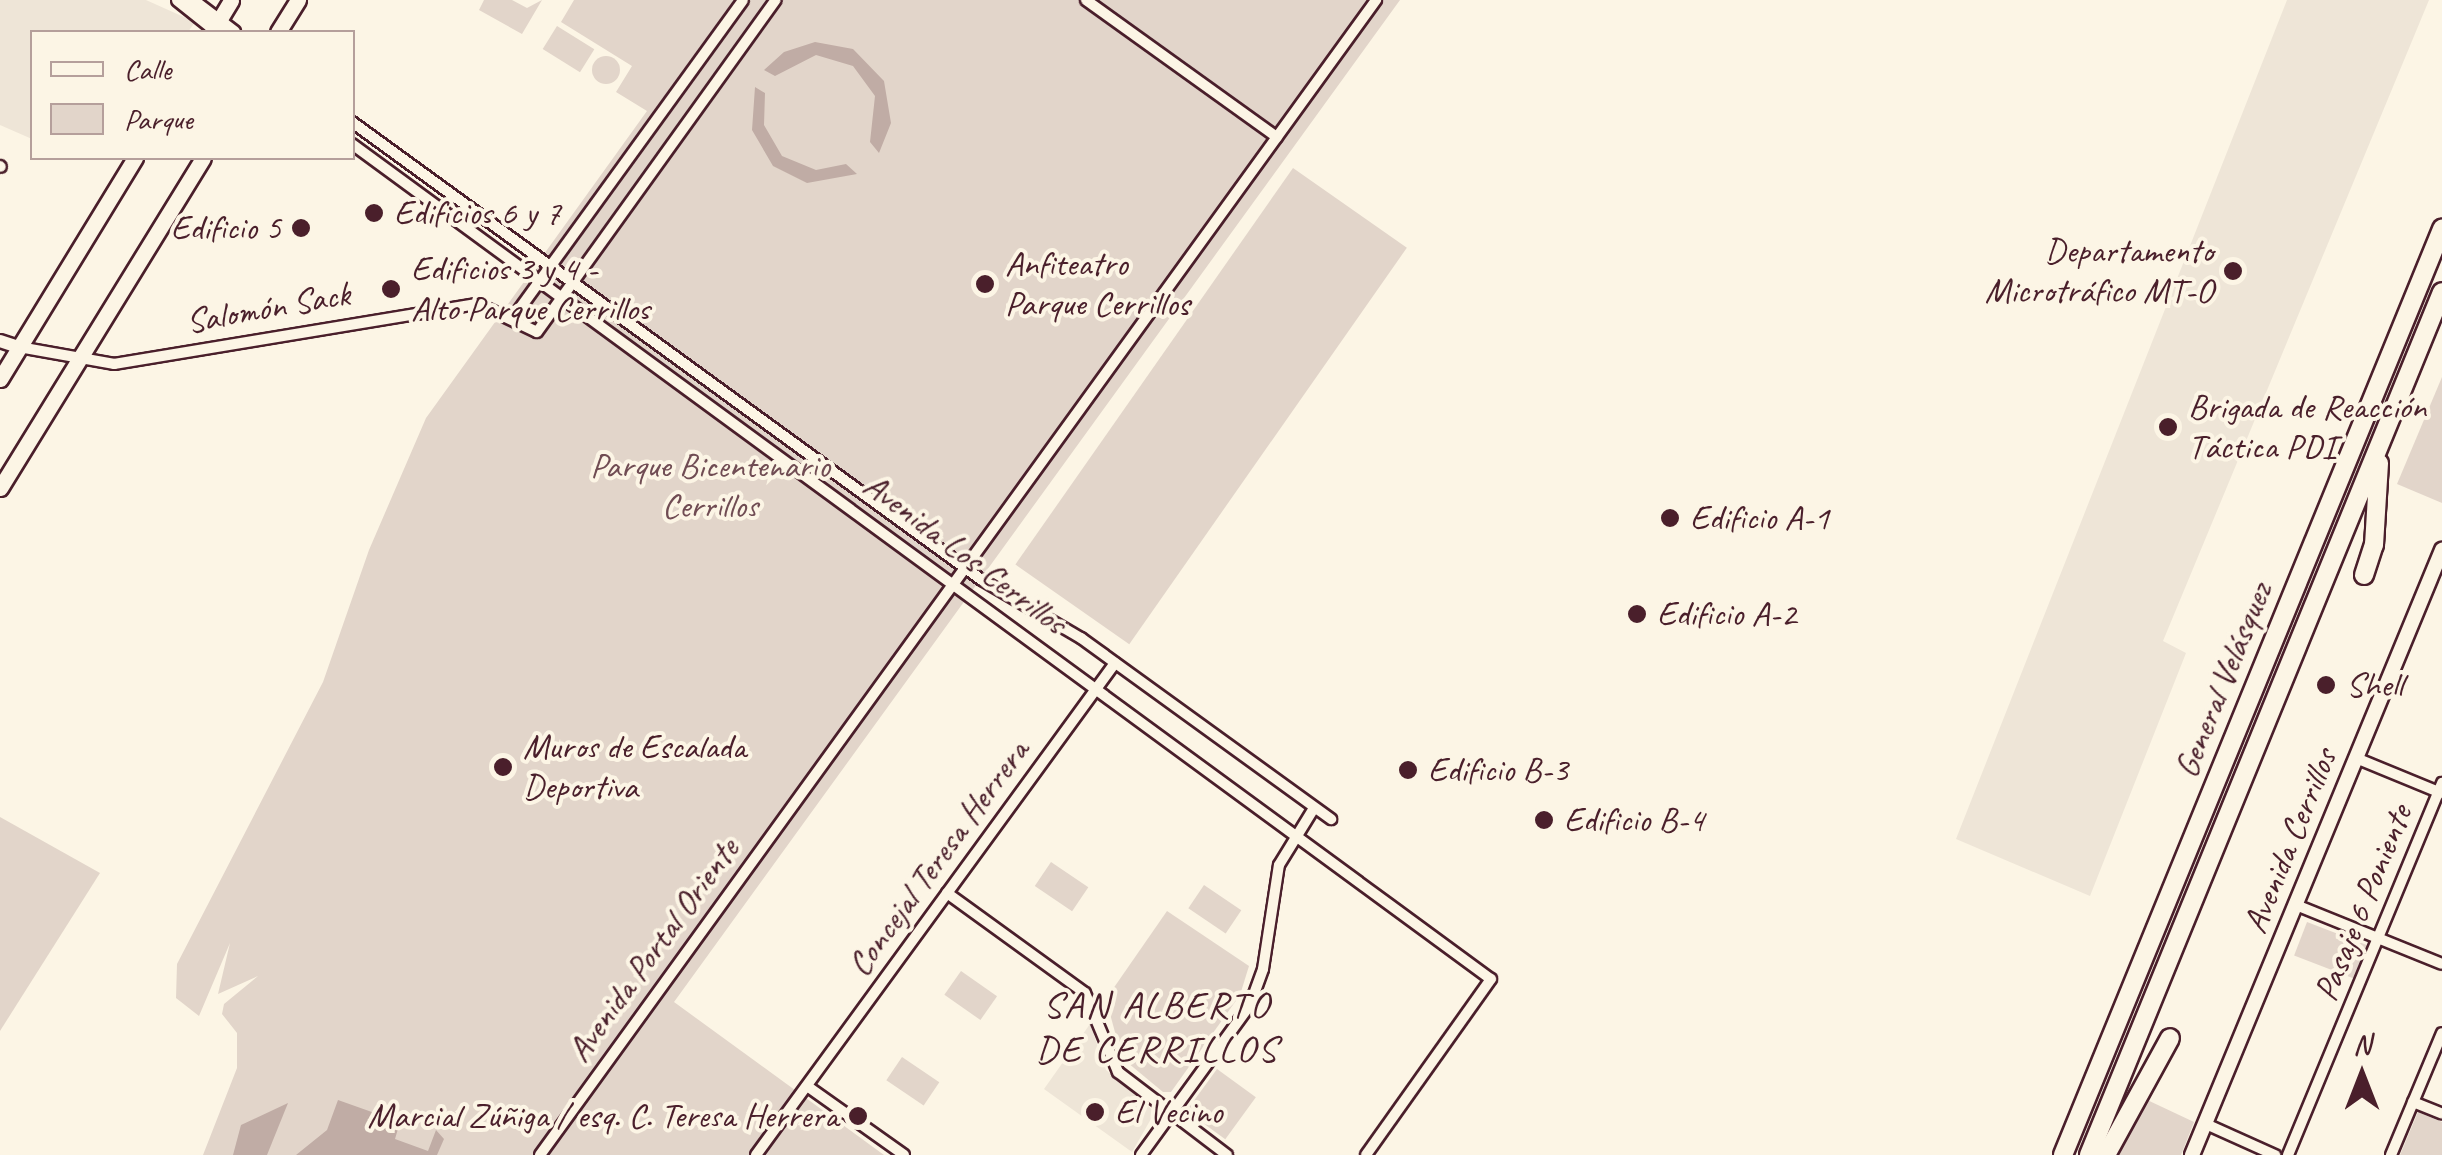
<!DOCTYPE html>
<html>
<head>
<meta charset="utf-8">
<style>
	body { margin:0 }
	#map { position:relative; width:2442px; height:1155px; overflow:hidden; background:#fcf5e5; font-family:Caveat,sans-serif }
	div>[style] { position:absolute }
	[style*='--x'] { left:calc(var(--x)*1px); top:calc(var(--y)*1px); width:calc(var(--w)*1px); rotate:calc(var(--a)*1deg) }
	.built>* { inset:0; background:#eee5d7 }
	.green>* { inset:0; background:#e2d5ca; transform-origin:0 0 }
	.round { border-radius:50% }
	.water>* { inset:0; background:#c0aca5 }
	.roads { filter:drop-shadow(2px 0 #4a1f2b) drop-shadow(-2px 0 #4a1f2b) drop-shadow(0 2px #4a1f2b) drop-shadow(0 -2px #4a1f2b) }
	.minor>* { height:10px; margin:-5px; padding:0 5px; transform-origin:5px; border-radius:5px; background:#fcf5e5 }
	.tertiary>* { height:12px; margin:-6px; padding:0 6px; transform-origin:6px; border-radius:6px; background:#fcf5e5 }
	.secondary>* { height:14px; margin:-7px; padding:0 7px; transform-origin:7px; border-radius:7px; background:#fcf5e5 }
	.primary>* { height:15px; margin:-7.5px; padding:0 7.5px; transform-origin:7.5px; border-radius:7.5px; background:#fcf5e5 }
	.motorway>* { height:18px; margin:-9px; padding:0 9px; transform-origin:9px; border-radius:9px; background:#fcf5e5 }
	.dots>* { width:28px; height:28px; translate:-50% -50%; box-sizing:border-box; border:5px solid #fcf5e5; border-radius:50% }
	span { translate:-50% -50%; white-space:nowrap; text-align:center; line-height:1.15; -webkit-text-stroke:8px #fcf5e5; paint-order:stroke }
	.poi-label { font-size:35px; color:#4a1f2b }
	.left { translate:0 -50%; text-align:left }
	.right { translate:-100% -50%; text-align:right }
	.street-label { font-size:35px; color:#4a1f2b }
	.park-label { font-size:35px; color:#704c53 }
	.neighbourhood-label { font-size:38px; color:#4a1f2b; letter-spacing:2.5px }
	.legend { position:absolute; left:30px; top:30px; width:325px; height:130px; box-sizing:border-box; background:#fcf5e5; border:2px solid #b59f9b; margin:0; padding:12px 18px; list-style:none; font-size:30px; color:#4a1f2b }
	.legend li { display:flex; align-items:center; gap:20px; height:50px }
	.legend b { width:50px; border:2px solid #b59f9b }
	.north { position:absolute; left:2312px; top:1025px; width:100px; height:100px; -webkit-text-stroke:8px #fcf5e5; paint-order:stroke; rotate:0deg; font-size:28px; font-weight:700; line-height:40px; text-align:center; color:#4a1f2b }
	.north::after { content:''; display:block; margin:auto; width:35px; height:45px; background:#4a1f2b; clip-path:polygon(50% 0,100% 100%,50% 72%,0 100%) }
</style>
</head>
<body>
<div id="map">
	<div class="built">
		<div style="clip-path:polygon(0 0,146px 0,195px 22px,188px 32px,32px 32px,32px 139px,0 125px)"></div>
		<div style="clip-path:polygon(2287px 0,2429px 0,2163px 641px,2186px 653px,2090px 896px,1956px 839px)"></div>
		<div style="clip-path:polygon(1090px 1024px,1106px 1070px,1155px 1112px,1132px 1152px,1044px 1089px)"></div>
	</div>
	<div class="green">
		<div style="clip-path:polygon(484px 0,512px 0,527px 8px,542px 0,522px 34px,479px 10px)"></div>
		<div style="clip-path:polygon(574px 0,1400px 0,674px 1002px,884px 1155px,203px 1155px,237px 1068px,237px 1033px,222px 1014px,224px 1004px,258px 976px,218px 994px,230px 943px,199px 1016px,176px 998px,177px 964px,323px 682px,369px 550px,426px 418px,647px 111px,616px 92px,632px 66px,561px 22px)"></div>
		<div style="left:557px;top:26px;width:44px;height:27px;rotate:32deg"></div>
		<div class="round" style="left:592px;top:56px;width:28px;height:28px"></div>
		<div style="left:1293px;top:168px;width:139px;height:484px;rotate:35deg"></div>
		<div style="clip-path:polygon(2442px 377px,2442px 503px,2397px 484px)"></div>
		<div style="clip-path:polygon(0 817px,100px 873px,0 1031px)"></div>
		<div style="left:1051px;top:862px;width:45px;height:29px;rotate:34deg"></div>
		<div style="left:1204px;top:885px;width:45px;height:28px;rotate:34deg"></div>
		<div style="clip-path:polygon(1167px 911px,1249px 966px,1240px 995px,1171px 1092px,1163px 1092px,1122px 1058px,1106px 999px)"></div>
		<div style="left:2307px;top:922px;width:64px;height:36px;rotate:21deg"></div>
		<div style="left:961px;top:971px;width:44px;height:29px;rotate:35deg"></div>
		<div style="left:902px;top:1057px;width:45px;height:28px;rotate:34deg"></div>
		<div style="left:1217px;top:1069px;width:48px;height:52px;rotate:36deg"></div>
		<div style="clip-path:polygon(2143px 1098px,2194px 1122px,2181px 1155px,2113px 1155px)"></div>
		<div style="clip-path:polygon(2418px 1112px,2442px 1122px,2442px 1155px,2400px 1155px)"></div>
	</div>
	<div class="water">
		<div style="clip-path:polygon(815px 42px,853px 49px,884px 81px,891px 123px,879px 153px,870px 142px,875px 96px,853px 66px,816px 55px,775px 76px,764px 70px,784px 52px)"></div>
		<div style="clip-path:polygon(755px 87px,765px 93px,764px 125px,782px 156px,816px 170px,846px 164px,857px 174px,807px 183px,773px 166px,752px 130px)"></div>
		<div style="clip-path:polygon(338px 1100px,400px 1122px,395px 1139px,428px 1151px,436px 1130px,444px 1139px,437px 1155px,296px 1155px,327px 1130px)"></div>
		<div style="clip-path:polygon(288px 1103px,267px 1155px,233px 1155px,241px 1125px)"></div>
	</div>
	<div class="roads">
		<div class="minor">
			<div style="--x:1086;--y:0;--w:235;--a:35.7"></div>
			<div style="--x:352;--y:122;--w:779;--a:36.02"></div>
			<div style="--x:982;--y:580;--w:115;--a:30.4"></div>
			<div style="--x:1081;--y:638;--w:309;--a:35.9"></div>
			<div style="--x:352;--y:144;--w:1412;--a:36.25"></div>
			<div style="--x:1491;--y:979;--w:216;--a:125.4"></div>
			<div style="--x:0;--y:166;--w:1;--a:45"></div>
			<div style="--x:513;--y:318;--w:392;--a:-54.1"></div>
			<div style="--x:19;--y:347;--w:97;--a:10.1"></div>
			<div style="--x:114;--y:364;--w:369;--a:-9.4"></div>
			<div style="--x:478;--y:304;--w:65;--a:25.4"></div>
			<div style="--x:537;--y:332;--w:409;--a:-54.3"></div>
			<div style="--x:2356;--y:758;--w:92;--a:22.4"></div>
			<div style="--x:947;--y:893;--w:170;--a:35.9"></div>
			<div style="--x:1085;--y:993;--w:86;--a:67.3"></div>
			<div style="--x:1118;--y:1072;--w:137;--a:37.3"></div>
			<div style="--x:2296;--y:905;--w:157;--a:22"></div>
			<div style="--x:807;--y:1086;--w:119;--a:35.4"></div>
			<div style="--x:2413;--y:1102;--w:31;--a:22"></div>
			<div style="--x:2206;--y:1124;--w:76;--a:24.2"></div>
			<div style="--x:540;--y:1155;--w:1426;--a:-54.1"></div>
			<div style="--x:756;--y:1155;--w:609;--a:-53.88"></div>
			<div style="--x:1141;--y:1155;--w:185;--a:-54"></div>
			<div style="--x:1250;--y:1005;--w:38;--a:-70"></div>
			<div style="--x:1263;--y:969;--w:105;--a:-81.3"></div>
			<div style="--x:1279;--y:865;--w:67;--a:-58.4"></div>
			<div style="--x:2288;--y:1155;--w:403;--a:-67.5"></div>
			<div style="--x:2391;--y:1155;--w:132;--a:-67.3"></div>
		</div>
		<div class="tertiary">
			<div style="--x:178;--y:0;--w:51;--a:38.7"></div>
			<div style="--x:192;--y:0;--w:53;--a:37.3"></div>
			<div style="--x:0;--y:341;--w:20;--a:18"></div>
		</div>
		<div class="secondary">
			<div style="--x:2192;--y:1155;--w:655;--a:-67.55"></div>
		</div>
		<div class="primary">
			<div style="--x:212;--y:32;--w:37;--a:-59"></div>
			<div style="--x:278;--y:32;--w:38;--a:-58"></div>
			<div style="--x:0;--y:379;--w:259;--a:-58.6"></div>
			<div style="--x:0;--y:488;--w:387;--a:-58.4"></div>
		</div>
		<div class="motorway">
			<div style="--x:2364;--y:575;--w:32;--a:-72"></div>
			<div style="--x:2374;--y:545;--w:82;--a:-86.5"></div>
			<div style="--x:2063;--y:1155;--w:1001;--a:-67.74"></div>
			<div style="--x:2089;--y:1155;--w:932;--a:-67.75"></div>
			<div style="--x:2106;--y:1155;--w:133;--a:-61.3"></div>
		</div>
	</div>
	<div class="dots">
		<div style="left:374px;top:213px;background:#4a1f2b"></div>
		<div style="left:301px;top:228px;background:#4a1f2b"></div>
		<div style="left:2233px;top:271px;background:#4a1f2b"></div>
		<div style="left:985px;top:284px;background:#4a1f2b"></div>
		<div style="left:391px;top:289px;background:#4a1f2b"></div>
		<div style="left:2168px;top:427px;background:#4a1f2b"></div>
		<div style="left:1670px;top:518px;background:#4a1f2b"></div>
		<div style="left:1637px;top:614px;background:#4a1f2b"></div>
		<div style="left:2326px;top:685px;background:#4a1f2b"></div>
		<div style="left:503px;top:767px;background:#4a1f2b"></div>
		<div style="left:1408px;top:770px;background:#4a1f2b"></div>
		<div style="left:1544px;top:820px;background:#4a1f2b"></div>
		<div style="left:1095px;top:1112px;background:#4a1f2b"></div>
		<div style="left:858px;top:1116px;background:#4a1f2b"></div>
	</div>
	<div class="poi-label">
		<span class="left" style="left:394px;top:213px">Edificios 6 y 7</span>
		<span class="right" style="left:281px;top:228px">Edificio 5</span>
		<span class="right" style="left:2213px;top:271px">Departamento<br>Microtráfico MT-O</span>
		<span class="left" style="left:1005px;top:284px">Anfiteatro<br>Parque Cerrillos</span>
		<span class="left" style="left:411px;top:289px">Edificios 3 y 4 -<br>Alto Parque Cerrillos</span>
		<span class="left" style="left:2188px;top:427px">Brigada de Reacción<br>Táctica PDI</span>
		<span class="left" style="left:1690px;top:518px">Edificio A-1</span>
		<span class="left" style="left:1657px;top:614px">Edificio A-2</span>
		<span class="left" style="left:2346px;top:685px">Shell</span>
		<span class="left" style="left:523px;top:767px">Muros de Escalada<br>Deportiva</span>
		<span class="left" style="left:1428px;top:770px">Edificio B-3</span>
		<span class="left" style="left:1564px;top:820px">Edificio B-4</span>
		<span class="left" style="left:1115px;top:1112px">El Vecino</span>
		<span class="right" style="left:838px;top:1116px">Marcial Zúñiga / esq. C. Teresa Herrera</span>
	</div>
	<div class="street-label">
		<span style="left:268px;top:308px;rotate:-10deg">Salomón Sack</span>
		<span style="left:965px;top:554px;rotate:37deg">Avenida Los Cerrillos</span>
		<span style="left:2223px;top:680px;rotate:-68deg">General Velásquez</span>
		<span style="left:2290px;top:841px;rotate:-68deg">Avenida Cerrillos</span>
		<span style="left:938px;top:858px;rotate:-54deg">Concejal Teresa Herrera</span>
		<span style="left:2363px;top:903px;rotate:-68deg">Pasaje 6 Poniente</span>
		<span style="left:653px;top:950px;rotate:-54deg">Avenida Portal Oriente</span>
	</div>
	<div class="park-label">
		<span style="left:710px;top:486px">Parque Bicentenario<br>Cerrillos</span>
	</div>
	<div class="neighbourhood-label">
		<span style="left:1157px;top:1027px">SAN ALBERTO<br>DE CERRILLOS</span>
	</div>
	<ul class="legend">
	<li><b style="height:12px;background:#fcf5e5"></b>Calle</li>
	<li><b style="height:28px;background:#e2d5ca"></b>Parque</li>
	</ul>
	<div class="north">N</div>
</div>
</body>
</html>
